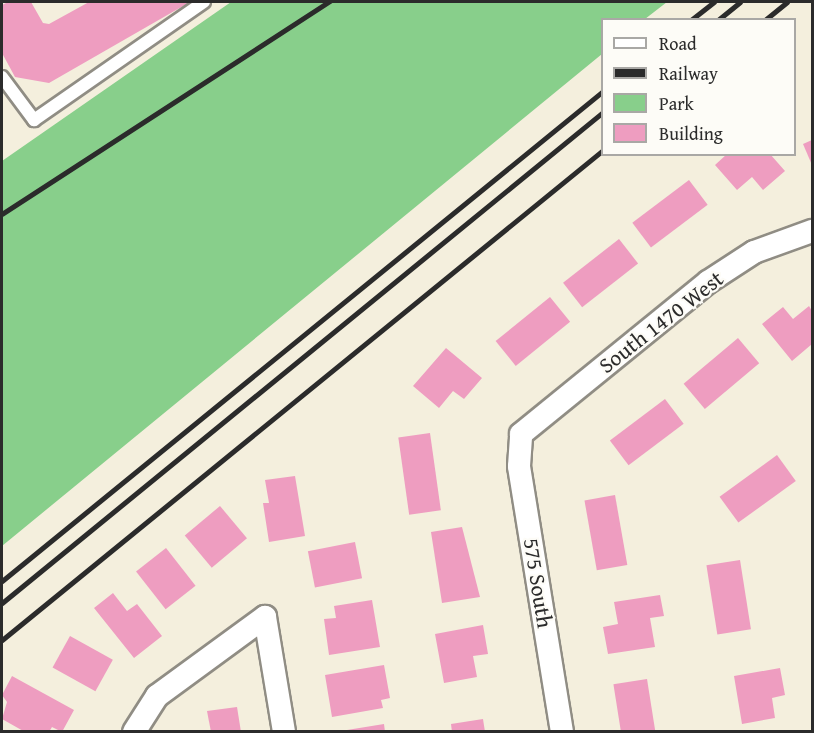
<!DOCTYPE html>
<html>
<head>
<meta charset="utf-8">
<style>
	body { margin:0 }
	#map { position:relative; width:814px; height:733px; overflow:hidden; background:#f4efdd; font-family:"Gentium Book Plus",serif }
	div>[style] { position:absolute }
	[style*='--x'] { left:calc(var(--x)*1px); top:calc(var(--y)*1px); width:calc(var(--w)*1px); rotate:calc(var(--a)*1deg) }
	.green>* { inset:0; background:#88cf8b }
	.building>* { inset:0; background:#ee9dc0; transform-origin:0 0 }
	.roads { filter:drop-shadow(2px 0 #908d84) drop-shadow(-2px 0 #908d84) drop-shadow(0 2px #908d84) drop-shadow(0 -2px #908d84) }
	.service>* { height:12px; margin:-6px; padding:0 6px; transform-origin:6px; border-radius:6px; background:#fff }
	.minor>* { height:22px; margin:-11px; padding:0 11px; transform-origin:11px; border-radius:11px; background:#fff }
	.rail>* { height:4.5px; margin:-2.25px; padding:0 2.25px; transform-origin:2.25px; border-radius:2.25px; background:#2b2b2b }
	span { translate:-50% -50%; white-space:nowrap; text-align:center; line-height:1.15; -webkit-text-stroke:4.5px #fdfcf7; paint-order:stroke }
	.street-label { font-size:22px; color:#2b2b2b }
	.frame { position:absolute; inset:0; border:3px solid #2b2b2b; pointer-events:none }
	.legend { position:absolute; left:601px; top:18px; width:195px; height:138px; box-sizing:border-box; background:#fdfcf7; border:2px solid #a9a8a5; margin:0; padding:8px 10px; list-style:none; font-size:18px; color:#2b2b2b }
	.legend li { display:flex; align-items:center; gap:12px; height:30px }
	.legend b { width:30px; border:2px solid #a9a8a5 }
</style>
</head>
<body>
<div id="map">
	<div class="green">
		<div style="clip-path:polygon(231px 2px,667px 2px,645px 19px,602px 20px,602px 54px,2px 546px,2px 161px)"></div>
	</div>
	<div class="building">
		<div style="clip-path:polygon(8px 2px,31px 2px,43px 23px,49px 24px,89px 2px,190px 2px,49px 83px,15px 77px,2px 53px,2px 5px)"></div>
		<div style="clip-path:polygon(812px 140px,812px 165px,803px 144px)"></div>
		<div style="clip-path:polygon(727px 154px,770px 154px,785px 171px,763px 190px,752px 177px,737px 190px,715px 165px)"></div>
		<div style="left:689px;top:180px;width:31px;height:71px;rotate:53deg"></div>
		<div style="left:619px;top:239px;width:31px;height:71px;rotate:52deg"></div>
		<div style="left:550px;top:297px;width:32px;height:70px;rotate:51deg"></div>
		<div style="clip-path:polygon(809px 306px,812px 311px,812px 344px,792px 361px,762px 324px,783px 307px,793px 319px)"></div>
		<div style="left:738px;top:338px;width:33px;height:71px;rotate:50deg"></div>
		<div style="clip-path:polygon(446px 348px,482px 378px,464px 399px,453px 391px,439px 408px,413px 386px)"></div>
		<div style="left:665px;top:399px;width:31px;height:69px;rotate:53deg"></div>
		<div style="left:430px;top:433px;width:78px;height:32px;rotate:82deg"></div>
		<div style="left:777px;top:455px;width:32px;height:71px;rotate:54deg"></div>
		<div style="clip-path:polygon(295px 476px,305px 536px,269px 542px,263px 503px,269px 503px,265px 480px)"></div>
		<div style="left:615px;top:495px;width:71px;height:31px;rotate:80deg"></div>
		<div style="left:220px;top:506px;width:42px;height:46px;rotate:50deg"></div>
		<div style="clip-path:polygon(462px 527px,480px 597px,442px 603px,431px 532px)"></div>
		<div style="left:355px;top:542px;width:37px;height:48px;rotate:79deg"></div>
		<div style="left:166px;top:548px;width:48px;height:38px;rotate:52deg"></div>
		<div style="left:740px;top:560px;width:70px;height:34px;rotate:81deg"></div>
		<div style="clip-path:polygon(113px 593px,127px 611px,137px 604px,162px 636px,134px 658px,94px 608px)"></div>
		<div style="clip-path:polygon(660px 595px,664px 616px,650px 618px,655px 647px,608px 654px,603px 627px,618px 624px,614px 602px)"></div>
		<div style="clip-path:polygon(372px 600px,380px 647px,329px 655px,324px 619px,336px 618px,334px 606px)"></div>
		<div style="clip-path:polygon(483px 625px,488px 654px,473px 656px,477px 677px,444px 683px,435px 634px)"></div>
		<div style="left:70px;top:636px;width:49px;height:36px;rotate:29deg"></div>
		<div style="clip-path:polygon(384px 665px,390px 698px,381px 700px,383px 708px,332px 717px,325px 675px)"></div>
		<div style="clip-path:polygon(780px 668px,785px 695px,772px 698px,775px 718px,742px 724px,734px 676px)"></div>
		<div style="clip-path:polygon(12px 676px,74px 710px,62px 732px,52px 727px,49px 732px,25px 732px,2px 719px,7px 702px,2px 695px)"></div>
		<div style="left:647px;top:679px;width:54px;height:34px;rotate:81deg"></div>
		<div style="clip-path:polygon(237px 707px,241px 732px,211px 732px,207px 711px)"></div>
		<div style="clip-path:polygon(483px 719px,485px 732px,452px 732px,451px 724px)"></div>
		<div style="clip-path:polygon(384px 724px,385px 732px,348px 732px,347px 730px)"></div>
	</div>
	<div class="roads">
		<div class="service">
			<div style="--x:2;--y:77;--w:54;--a:53.3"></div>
			<div style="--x:34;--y:120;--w:207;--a:-34.8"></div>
		</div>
		<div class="minor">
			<div style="--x:134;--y:732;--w:43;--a:-57.4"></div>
			<div style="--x:157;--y:696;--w:134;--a:-36.2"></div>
			<div style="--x:265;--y:617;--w:117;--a:80.6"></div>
			<div style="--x:562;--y:732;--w:269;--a:-99.2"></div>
			<div style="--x:519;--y:466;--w:32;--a:-86"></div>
			<div style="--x:521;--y:434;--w:241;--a:-39.1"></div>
			<div style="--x:708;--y:282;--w:55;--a:-33.1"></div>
			<div style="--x:754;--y:252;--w:62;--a:-19.9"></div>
		</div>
	</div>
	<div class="rail">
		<div style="--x:691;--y:20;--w:29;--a:-38"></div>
		<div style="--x:718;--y:20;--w:28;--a:-39"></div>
		<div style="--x:765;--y:20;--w:28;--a:-39"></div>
		<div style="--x:2;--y:214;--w:390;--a:-33"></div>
		<div style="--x:2;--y:581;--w:774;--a:-39.18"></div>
		<div style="--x:2;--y:603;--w:775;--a:-39.24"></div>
		<div style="--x:2;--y:640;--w:774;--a:-39.18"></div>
	</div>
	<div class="street-label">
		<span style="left:661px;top:322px;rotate:-38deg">South 1470 West</span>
		<span style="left:538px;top:583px;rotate:81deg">575 South</span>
	</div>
	<div class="frame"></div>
	<ul class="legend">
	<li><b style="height:8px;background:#fff"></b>Road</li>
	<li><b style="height:8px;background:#2b2b2b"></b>Railway</li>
	<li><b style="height:16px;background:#88cf8b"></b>Park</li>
	<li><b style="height:16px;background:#ee9dc0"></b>Building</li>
	</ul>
</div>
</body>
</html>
